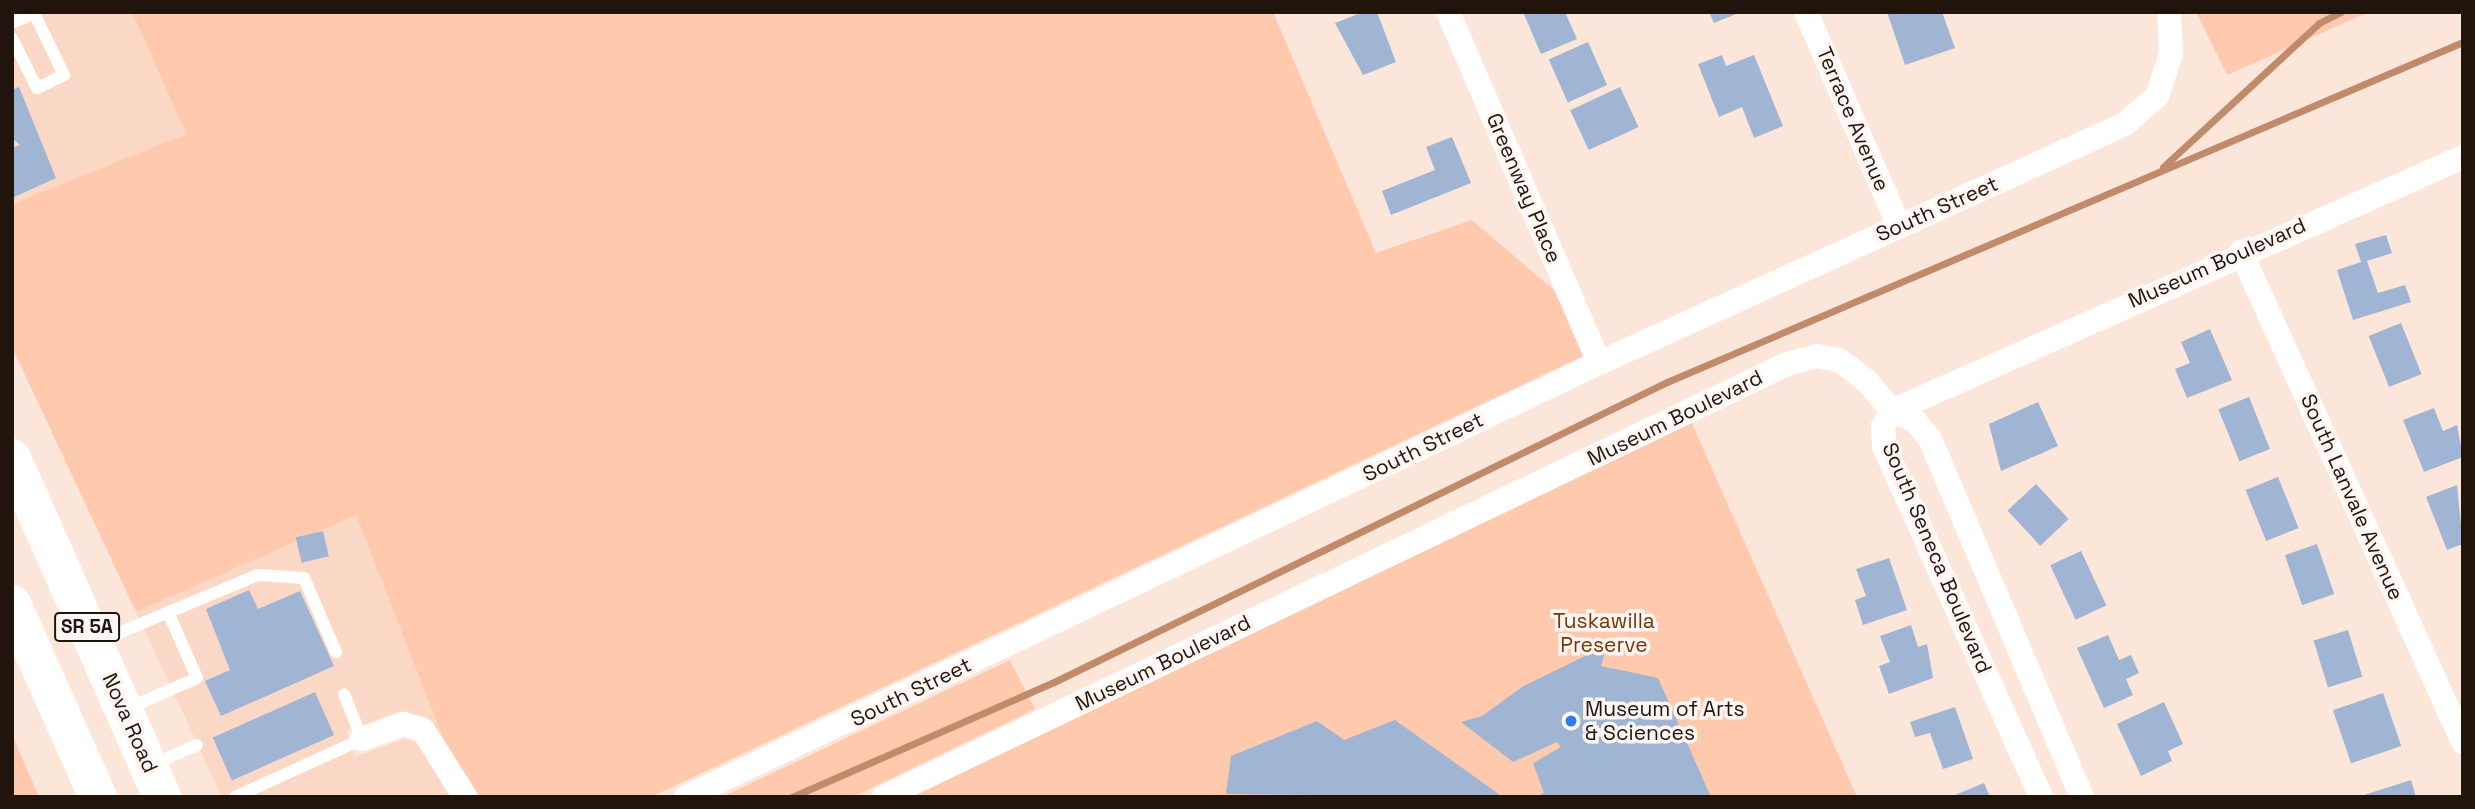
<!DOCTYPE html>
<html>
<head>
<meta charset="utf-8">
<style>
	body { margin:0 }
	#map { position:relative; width:2475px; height:809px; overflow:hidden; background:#fce6da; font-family:"Space Grotesk",sans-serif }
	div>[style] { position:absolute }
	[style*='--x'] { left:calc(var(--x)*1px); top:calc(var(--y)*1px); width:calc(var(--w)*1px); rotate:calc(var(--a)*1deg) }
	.built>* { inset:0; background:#fbd8c5 }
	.green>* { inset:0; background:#fec9ac }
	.stream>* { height:7px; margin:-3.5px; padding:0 3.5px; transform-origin:3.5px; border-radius:3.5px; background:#c18a6b }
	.building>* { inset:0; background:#a0b5d4; transform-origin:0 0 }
	.lane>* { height:12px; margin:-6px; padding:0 6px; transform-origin:6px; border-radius:6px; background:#fff }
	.street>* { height:24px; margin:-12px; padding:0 12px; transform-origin:12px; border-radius:12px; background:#fff }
	.primary>* { height:38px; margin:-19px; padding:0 19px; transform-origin:19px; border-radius:19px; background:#fff }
	.dots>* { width:19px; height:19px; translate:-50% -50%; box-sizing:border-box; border:4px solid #fef6f2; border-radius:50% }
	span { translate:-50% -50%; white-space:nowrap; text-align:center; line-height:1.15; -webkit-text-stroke:7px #fef6f2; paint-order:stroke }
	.shield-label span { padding:2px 5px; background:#fef6f2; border:2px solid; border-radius:5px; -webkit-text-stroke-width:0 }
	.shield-label { font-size:19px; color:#21140d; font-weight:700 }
	.street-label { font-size:21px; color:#21140d }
	.park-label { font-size:21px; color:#793500 }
	.poi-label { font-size:21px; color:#21140d }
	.left { translate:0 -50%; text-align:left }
	.frame { position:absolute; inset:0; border:14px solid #21140d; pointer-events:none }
</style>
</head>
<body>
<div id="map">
	<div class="built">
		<div style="clip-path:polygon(12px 12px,132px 12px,186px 134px,12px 204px)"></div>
		<div style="clip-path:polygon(356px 515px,443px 738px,427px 717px,400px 711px,347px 731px,354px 757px,404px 739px,416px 742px,450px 797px,222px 797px,136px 612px)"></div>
	</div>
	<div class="green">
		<div style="clip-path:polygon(132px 12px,1273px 12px,1376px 253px,1472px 220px,1555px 291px,1583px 356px,651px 797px,480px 797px,443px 738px,356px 515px,136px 612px,12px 347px,12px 204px,186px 134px)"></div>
		<div style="clip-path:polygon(2196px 12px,2369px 12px,2227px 75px)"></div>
		<div style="clip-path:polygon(1687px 412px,1857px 797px,884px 797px)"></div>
		<div style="clip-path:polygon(1010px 660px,1035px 709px,853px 797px,722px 797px)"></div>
		<div style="clip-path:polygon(12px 735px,39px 797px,12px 797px)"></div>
	</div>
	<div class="stream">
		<div style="--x:2163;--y:167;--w:212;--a:-42.7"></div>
		<div style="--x:2319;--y:23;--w:25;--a:-27"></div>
		<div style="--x:792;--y:797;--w:286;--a:-23.7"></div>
		<div style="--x:1054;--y:682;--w:682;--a:-26.08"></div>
		<div style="--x:1667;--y:382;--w:866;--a:-23.13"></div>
	</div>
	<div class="building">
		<div style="clip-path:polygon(1363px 12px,1377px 12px,1396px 62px,1363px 75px,1335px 23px)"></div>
		<div style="clip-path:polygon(1523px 12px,1565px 12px,1577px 39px,1541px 54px)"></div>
		<div style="clip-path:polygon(1709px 12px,1741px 12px,1714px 23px)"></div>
		<div style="clip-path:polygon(1887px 12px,1942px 12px,1955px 48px,1905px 65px)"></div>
		<div style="left:1588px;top:42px;width:47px;height:43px;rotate:66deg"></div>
		<div style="clip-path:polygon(1722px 55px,1726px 66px,1754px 55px,1783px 126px,1754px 138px,1742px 107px,1719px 117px,1698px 64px)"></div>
		<div style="clip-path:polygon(19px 87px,56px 178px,12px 198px,12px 148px,20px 145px,12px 138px,12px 90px)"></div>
		<div style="left:1620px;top:87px;width:44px;height:55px;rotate:65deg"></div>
		<div style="clip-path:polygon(1452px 137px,1471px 183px,1391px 215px,1382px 191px,1435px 170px,1426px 147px)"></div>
		<div style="clip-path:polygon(2386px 235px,2392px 253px,2367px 261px,2378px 293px,2405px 285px,2411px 302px,2353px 320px,2337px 270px,2361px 262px,2355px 244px)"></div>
		<div style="left:2401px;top:323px;width:55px;height:35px;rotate:68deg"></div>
		<div style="clip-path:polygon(2210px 329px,2232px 380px,2187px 398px,2175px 369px,2190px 363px,2181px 342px)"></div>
		<div style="left:2249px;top:397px;width:56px;height:33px;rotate:68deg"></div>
		<div style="clip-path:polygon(2038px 402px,2058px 446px,2001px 471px,1989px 424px)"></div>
		<div style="clip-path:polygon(2434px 408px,2443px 431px,2457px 425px,2463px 457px,2424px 472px,2403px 420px)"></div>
		<div style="left:2278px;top:477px;width:55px;height:35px;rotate:68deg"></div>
		<div style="left:2036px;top:484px;width:48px;height:39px;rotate:47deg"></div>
		<div style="clip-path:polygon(2457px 485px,2463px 544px,2447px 550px,2426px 497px)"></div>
		<div style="left:323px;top:531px;width:26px;height:28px;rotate:77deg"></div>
		<div style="left:2317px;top:544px;width:53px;height:34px;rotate:71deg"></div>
		<div style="left:2081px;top:551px;width:60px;height:34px;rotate:65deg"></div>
		<div style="clip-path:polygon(1889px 558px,1907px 610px,1863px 625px,1855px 600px,1866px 596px,1856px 569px)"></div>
		<div style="clip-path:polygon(249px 590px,258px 609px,300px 591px,334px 666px,221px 716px,205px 681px,230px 670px,206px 609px)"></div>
		<div style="clip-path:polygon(1911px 625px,1918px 647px,1927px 644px,1933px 678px,1889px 694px,1879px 666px,1890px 662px,1880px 636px)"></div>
		<div style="left:2348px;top:630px;width:49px;height:36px;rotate:73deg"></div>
		<div style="clip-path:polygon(2108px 635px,2119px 660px,2131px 655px,2139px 673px,2126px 679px,2133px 695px,2104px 708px,2077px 648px)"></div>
		<div style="clip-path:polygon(1607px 645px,1601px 666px,1658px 678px,1711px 797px,1534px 797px,1544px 793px,1533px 763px,1561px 747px,1557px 742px,1513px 762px,1461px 722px,1482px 716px,1522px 687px)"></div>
		<div style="left:315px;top:692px;width:47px;height:112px;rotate:66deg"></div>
		<div style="left:2383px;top:693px;width:56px;height:53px;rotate:71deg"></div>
		<div style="clip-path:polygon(2164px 702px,2183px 744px,2168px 751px,2172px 761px,2141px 776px,2117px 724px)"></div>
		<div style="clip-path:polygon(1955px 707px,1973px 759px,1943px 769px,1930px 733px,1915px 737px,1910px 722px)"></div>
		<div style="clip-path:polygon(1395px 720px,1503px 797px,1226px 794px,1231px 756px,1317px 721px,1344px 740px)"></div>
		<div style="clip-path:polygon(2411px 780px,2416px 797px,2361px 797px,2361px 796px)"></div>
		<div style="clip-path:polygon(1984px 783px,1990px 797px,1950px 797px)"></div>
	</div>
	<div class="lane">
		<div style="--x:12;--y:23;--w:24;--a:-24"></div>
		<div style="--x:34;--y:13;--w:69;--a:64.2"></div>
		<div style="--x:64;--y:75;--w:30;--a:154"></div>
		<div style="--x:37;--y:88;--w:56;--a:-116.6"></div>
		<div style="--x:97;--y:642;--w:174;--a:-22.6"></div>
		<div style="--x:258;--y:575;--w:46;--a:3.7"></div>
		<div style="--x:304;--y:578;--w:81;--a:66.6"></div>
		<div style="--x:129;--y:708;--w:74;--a:-23.8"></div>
		<div style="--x:197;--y:678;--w:72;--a:-113.7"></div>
		<div style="--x:152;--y:765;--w:49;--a:-24"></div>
		<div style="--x:235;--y:797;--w:140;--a:-24.5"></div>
		<div style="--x:362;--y:739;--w:48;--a:-111.8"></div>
	</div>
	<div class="street">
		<div style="--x:1448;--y:12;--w:382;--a:66.7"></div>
		<div style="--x:1806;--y:12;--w:233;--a:66.5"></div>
		<div style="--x:2241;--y:252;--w:538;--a:65.63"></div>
		<div style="--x:1892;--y:411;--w:625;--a:-23.98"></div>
		<div style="--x:1892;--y:411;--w:17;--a:121"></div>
		<div style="--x:1883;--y:426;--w:20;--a:87"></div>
		<div style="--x:1884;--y:446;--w:385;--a:65.9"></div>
		<div style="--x:362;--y:739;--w:45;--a:-19.7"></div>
		<div style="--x:404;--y:724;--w:20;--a:18"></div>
		<div style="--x:423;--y:730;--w:79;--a:57.9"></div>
		<div style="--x:686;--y:797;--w:1011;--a:-25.42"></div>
		<div style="--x:1599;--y:363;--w:578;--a:-24.44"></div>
		<div style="--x:2125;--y:124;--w:43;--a:-41.2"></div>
		<div style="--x:2157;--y:96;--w:44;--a:-71.6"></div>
		<div style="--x:2171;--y:54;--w:42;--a:-92.7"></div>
		<div style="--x:884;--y:797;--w:1001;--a:-25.62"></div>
		<div style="--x:1787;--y:364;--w:31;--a:-15"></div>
		<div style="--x:1817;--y:356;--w:22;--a:10"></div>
		<div style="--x:1839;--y:360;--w:34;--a:37"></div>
		<div style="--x:1866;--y:380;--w:40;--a:50"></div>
		<div style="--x:1892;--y:411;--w:25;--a:23"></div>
		<div style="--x:1915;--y:421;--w:23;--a:50"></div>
		<div style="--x:1930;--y:439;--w:389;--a:67"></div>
	</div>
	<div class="primary">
		<div style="--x:12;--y:458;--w:371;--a:66.1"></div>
		<div style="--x:12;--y:604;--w:211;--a:66"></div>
	</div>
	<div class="dots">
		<div style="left:1571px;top:721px;background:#2e7de8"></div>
	</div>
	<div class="shield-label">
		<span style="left:87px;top:627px">SR 5A</span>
	</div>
	<div class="street-label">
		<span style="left:1853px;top:119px;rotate:67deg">Terrace Avenue</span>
		<span style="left:1524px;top:188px;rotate:67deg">Greenway Place</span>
		<span style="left:1937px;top:209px;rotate:-24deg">South Street</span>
		<span style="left:2217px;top:263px;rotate:-24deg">Museum Boulevard</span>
		<span style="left:1675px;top:418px;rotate:-26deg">Museum Boulevard</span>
		<span style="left:1423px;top:447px;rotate:-26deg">South Street</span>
		<span style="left:2352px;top:497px;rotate:66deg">South Lanvale Avenue</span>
		<span style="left:1937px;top:558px;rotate:67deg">South Seneca Boulevard</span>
		<span style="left:1163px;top:663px;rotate:-26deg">Museum Boulevard</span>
		<span style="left:911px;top:692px;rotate:-26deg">South Street</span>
		<span style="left:130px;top:723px;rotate:66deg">Nova Road</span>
	</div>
	<div class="park-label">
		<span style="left:1604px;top:633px">Tuskawilla<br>Preserve</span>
	</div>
	<div class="poi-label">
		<span class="left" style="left:1585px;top:721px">Museum of Arts<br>&amp; Sciences</span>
	</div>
	<div class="frame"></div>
</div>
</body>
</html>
